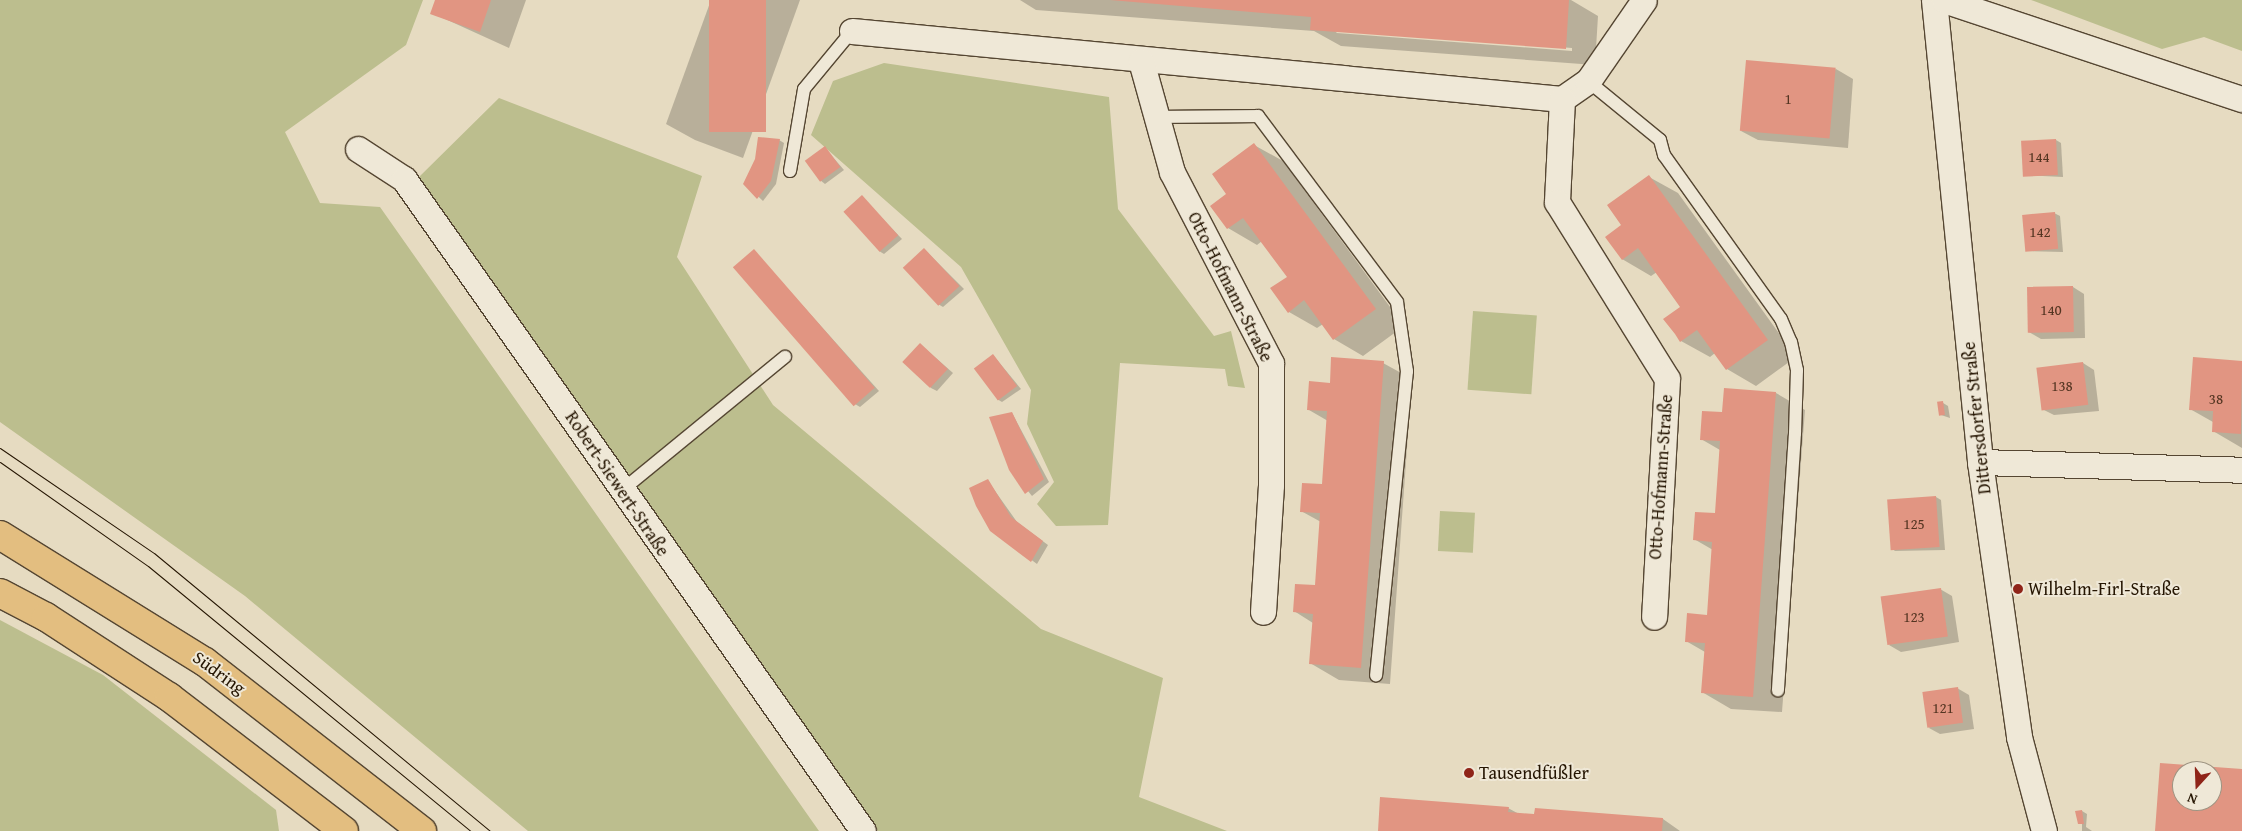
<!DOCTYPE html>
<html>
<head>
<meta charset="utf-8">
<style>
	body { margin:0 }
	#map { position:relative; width:2242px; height:831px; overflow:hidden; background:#e6dbc1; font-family:"Gentium Book Plus",serif }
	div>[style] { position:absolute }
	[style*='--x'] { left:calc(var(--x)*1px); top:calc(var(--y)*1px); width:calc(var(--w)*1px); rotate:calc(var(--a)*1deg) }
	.green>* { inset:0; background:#bcbe8e; transform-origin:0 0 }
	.shadow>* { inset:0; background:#0003 }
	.building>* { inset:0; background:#e19582; transform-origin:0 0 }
	.roads { filter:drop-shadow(1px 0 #554632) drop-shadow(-1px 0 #554632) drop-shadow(0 1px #554632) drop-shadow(0 -1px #554632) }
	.lane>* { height:12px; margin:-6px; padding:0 6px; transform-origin:6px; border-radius:6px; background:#efe8d7 }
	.street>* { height:25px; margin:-12.5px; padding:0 12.5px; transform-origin:12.5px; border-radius:12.5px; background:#efe8d7 }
	.primary>* { height:28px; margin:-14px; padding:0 14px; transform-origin:14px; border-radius:14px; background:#e3be80 }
	.tram>* { height:1px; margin:-0.5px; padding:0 0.5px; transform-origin:0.5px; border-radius:0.5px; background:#251502 }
	.dots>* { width:14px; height:14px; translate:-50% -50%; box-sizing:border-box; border:2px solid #efe8d7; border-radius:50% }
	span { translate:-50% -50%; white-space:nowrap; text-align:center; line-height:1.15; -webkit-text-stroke:4px #efe8d7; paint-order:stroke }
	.number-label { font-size:15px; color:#543522 }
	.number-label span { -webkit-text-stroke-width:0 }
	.street-label { font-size:18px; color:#251502 }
	.poi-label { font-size:18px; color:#251502 }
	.left { translate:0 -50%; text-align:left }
	.north { position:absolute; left:2172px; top:761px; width:50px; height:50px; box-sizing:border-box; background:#efe8d7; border:1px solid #9e9482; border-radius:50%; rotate:200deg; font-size:14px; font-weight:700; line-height:20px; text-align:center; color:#251502 }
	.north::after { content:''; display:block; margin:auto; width:18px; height:22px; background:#8f2418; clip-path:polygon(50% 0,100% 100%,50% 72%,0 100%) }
</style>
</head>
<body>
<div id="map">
	<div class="green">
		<div style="clip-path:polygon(0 0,423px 0,406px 45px,285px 132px,320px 203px,380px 207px,819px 831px,528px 831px,245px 596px,0 422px)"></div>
		<div style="clip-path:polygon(2031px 0,2242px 0,2242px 51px,2204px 37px,2162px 49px)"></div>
		<div style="clip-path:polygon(884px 63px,1109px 97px,1118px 209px,1214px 336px,1231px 331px,1245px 388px,1228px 386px,1225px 369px,1120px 363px,1108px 525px,1056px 526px,1037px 504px,1054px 482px,1027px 424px,1031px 390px,961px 267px,811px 135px,833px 81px)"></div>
		<div style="clip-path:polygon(499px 98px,702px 176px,677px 257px,773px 405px,1041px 629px,1163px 678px,1139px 797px,1227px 831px,878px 831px,419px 177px)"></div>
		<div style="left:1473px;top:311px;width:64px;height:79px;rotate:4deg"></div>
		<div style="left:1440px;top:511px;width:35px;height:40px;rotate:3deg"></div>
		<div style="clip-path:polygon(0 620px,103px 675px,276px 810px,279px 831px,0 831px)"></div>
	</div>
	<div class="shadow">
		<div style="clip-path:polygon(437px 0,526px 0,509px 48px,432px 13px)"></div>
		<div style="clip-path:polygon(711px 0,800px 0,743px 158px,695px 140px,666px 124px)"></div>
		<div style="clip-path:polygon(evenodd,1020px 0,1571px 0,1598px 16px,1595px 65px,1341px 46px,1314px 31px,1036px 10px,1020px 0,1334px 30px,1572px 48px,1572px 51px,1337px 33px,1334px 30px)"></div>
		<div style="clip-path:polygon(1836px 69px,1853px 79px,1848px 148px,1758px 140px,1741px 131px)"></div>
		<div style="clip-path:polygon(779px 140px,784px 143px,776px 184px,763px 201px,744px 183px)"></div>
		<div style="clip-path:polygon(2056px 140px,2061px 143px,2063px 177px,2024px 175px)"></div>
		<div style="clip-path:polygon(1254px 145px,1283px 161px,1404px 326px,1363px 356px,1334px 339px,1323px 324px,1317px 328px,1289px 312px,1288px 277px,1262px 241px,1257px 245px,1228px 228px,1212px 206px,1228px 195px)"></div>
		<div style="clip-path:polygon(825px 148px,844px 170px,825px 184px,820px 180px)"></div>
		<div style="clip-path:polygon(1649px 177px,1678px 193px,1796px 357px,1756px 386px,1727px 369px,1715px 353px,1710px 357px,1681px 341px,1682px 307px,1657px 272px,1651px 276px,1622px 259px,1623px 225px)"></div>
		<div style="clip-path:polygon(862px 197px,902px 239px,884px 254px,879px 251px)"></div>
		<div style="clip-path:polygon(2054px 213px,2060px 216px,2063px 252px,2027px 251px)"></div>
		<div style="clip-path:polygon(925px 250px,964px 289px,943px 307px,938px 304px)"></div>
		<div style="clip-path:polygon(754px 251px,879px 391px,860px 407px,855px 404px)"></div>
		<div style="clip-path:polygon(2073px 287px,2084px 294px,2085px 338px,2041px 339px,2029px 332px)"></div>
		<div style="clip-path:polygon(920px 344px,953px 373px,937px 391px,931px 388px)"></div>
		<div style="clip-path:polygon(993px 355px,1021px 389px,1002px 402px,997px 399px)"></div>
		<div style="clip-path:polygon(2194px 358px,2242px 362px,2242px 448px,2213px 431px,2213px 422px,2190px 409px)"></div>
		<div style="clip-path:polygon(1383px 363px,1412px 379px,1390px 684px,1339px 680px,1310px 663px,1313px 623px,1294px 611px,1316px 586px,1321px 522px,1301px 511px,1323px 485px,1328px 421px,1309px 410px,1331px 384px)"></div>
		<div style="clip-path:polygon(2083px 363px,2094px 370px,2099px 411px,2054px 415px,2042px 409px)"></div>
		<div style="clip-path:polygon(1776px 393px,1805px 410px,1782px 712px,1731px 709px,1702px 692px,1705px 652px,1686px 641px,1708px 616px,1713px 550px,1694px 539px,1716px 514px,1720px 450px,1701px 439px,1723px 413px)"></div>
		<div style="clip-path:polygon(1943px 403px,1948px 406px,1950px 418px,1941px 415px)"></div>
		<div style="clip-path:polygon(1012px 413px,1049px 482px,1032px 496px,1010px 469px)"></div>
		<div style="clip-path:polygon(988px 481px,1017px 522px,1048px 545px,1037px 564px,991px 530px)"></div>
		<div style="clip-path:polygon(1936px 497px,1941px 500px,1945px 550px,1894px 551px)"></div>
		<div style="clip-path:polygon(1940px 589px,1952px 596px,1959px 642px,1901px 652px,1889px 645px)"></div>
		<div style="clip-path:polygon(1957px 688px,1969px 695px,1974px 729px,1940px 734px,1929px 728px)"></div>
		<div style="clip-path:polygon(1508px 808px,1519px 814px,1534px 815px,1536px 809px,1663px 819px,1680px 831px,1379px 831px)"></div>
		<div style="clip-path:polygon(2082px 811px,2087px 814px,2086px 827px,2092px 831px,2082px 831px)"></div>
	</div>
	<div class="building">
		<div style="clip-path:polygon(435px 0,491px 0,480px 32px,430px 14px)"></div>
		<div style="left:709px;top:0;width:57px;height:132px"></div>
		<div style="clip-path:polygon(1110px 0,1569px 0,1566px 49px,1310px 30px,1311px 17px)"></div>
		<div style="left:1746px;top:60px;width:90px;height:71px;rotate:5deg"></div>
		<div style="clip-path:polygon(758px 137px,780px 139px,771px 181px,757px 199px,743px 184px,755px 159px)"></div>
		<div style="left:2056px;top:139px;width:36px;height:35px;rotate:87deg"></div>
		<div style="clip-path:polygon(1254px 143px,1376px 309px,1333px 340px,1304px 300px,1288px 313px,1270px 288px,1287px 277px,1243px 218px,1227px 229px,1210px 206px,1226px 194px,1212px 174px)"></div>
		<div style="left:825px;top:146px;width:26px;height:25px;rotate:54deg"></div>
		<div style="clip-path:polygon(1649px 175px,1768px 340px,1726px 370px,1697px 330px,1680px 342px,1675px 334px,1663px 319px,1680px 307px,1638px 248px,1622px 260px,1605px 237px,1621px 225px,1607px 205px)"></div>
		<div style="left:862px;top:195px;width:54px;height:25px;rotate:48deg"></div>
		<div style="left:2055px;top:212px;width:37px;height:33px;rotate:85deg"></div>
		<div style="left:924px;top:248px;width:52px;height:29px;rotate:47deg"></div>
		<div style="left:754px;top:249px;width:184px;height:28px;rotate:49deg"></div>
		<div style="left:2073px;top:286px;width:46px;height:46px;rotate:89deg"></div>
		<div style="left:920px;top:343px;width:38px;height:26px;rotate:43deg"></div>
		<div style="left:993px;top:354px;width:40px;height:24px;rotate:53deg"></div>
		<div style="clip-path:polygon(1331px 357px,1384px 361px,1361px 668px,1309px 664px,1313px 614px,1293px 612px,1295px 584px,1315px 585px,1320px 513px,1300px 512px,1302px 483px,1322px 484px,1327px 411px,1307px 410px,1309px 381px,1330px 383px)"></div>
		<div style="clip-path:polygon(2193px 357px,2242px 361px,2241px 434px,2212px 432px,2213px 411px,2189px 410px)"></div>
		<div style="left:2083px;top:362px;width:43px;height:47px;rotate:83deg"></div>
		<div style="clip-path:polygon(1724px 388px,1776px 392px,1753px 697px,1701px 693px,1705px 643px,1685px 642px,1687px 613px,1707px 615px,1712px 542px,1693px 540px,1695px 512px,1715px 513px,1720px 441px,1700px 440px,1702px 411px,1722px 412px)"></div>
		<div style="left:1943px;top:401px;width:14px;height:6px;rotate:82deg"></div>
		<div style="clip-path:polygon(1012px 412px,1044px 479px,1025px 494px,1009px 470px,989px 417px)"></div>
		<div style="clip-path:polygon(988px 479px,1011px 517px,1043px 541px,1031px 562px,990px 531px,976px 506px,969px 488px)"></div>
		<div style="left:1936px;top:496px;width:51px;height:49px;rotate:86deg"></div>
		<div style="left:1941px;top:588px;width:49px;height:61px;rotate:82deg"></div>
		<div style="left:1958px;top:687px;width:36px;height:36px;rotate:82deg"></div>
		<div style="clip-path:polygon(evenodd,2160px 763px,2242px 769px,2242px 831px,2155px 831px,2160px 763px,2182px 771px,2212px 771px,2212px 801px,2182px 801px,2182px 771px)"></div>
		<div style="clip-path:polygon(1380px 797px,1509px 807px,1508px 812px,1534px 814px,1535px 808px,1663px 818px,1662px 831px,1378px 831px)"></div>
		<div style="clip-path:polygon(2082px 810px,2084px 824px,2078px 824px,2075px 811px)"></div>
	</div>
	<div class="roads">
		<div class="lane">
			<div style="--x:1588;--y:81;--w:93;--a:39.3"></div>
			<div style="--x:1660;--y:140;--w:16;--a:75"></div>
			<div style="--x:1664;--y:155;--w:201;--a:54.5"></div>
			<div style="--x:1781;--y:319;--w:25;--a:67"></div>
			<div style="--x:1791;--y:342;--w:29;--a:78"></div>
			<div style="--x:1797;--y:370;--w:63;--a:91.8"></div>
			<div style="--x:1795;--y:433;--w:258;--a:93.8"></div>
			<div style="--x:1157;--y:117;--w:101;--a:-0.6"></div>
			<div style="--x:1258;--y:116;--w:232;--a:53.2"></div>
			<div style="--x:1397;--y:302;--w:70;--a:81.8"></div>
			<div style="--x:1407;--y:371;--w:306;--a:95.8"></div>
			<div style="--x:790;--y:171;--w:83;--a:-80.3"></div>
			<div style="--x:804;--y:89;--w:75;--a:-50.4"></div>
			<div style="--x:621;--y:491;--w:212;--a:-39.3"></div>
		</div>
		<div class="street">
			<div style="--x:1934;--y:0;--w:464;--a:84.3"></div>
			<div style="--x:1980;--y:462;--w:278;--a:81.9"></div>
			<div style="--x:2019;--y:737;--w:97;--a:75.1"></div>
			<div style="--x:1944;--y:0;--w:314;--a:18.4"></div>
			<div style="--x:852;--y:31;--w:713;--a:5.47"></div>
			<div style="--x:1562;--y:99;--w:32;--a:-35"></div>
			<div style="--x:1588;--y:81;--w:98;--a:-55.3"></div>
			<div style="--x:1141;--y:61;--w:115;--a:74.4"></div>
			<div style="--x:1172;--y:172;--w:215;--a:62.6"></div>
			<div style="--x:1271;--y:363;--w:122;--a:90"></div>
			<div style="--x:1271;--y:485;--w:127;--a:93.6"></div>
			<div style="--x:1562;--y:99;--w:103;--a:92.8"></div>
			<div style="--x:1557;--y:202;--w:208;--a:58.1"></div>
			<div style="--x:1667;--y:379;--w:238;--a:93.1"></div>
			<div style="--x:358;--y:149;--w:55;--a:33.1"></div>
			<div style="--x:404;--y:179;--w:797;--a:54.85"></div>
			<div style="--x:1980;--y:462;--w:262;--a:1.7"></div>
		</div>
		<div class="primary">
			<div style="--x:0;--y:535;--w:241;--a:31.8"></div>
			<div style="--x:205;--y:662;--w:275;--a:37.9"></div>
			<div style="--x:0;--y:593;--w:52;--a:27.6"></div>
			<div style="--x:46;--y:617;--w:147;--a:33"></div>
			<div style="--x:169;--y:697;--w:220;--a:37.4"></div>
		</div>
	</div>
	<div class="tram">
		<div style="--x:0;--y:448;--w:186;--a:34.3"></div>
		<div style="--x:154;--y:553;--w:436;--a:39.6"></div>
		<div style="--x:0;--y:462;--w:181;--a:35.1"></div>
		<div style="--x:148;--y:566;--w:418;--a:39.4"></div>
	</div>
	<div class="dots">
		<div style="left:2018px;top:589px;background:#8f2418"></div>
		<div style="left:1469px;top:773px;background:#8f2418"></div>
	</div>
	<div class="number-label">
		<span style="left:1788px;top:99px">1</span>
		<span style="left:2039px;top:157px">144</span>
		<span style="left:2040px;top:232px">142</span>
		<span style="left:2051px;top:310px">140</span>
		<span style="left:2062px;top:386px">138</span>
		<span style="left:2216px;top:399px">38</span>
		<span style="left:1914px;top:524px">125</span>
		<span style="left:1914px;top:617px">123</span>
		<span style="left:1943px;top:708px">121</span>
	</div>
	<div class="street-label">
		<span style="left:1230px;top:287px;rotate:63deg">Otto-Hofmann-Straße</span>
		<span style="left:1977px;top:418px;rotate:-96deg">Dittersdorfer Straße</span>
		<span style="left:1661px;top:477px;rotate:-86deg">Otto-Hofmann-Straße</span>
		<span style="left:617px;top:484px;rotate:56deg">Robert-Siewert-Straße</span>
		<span style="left:219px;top:673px;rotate:36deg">Südring</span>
	</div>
	<div class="poi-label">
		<span class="left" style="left:2028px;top:589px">Wilhelm-Firl-Straße</span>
		<span class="left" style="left:1479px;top:773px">Tausendfüßler</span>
	</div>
	<div class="north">N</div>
</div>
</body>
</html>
